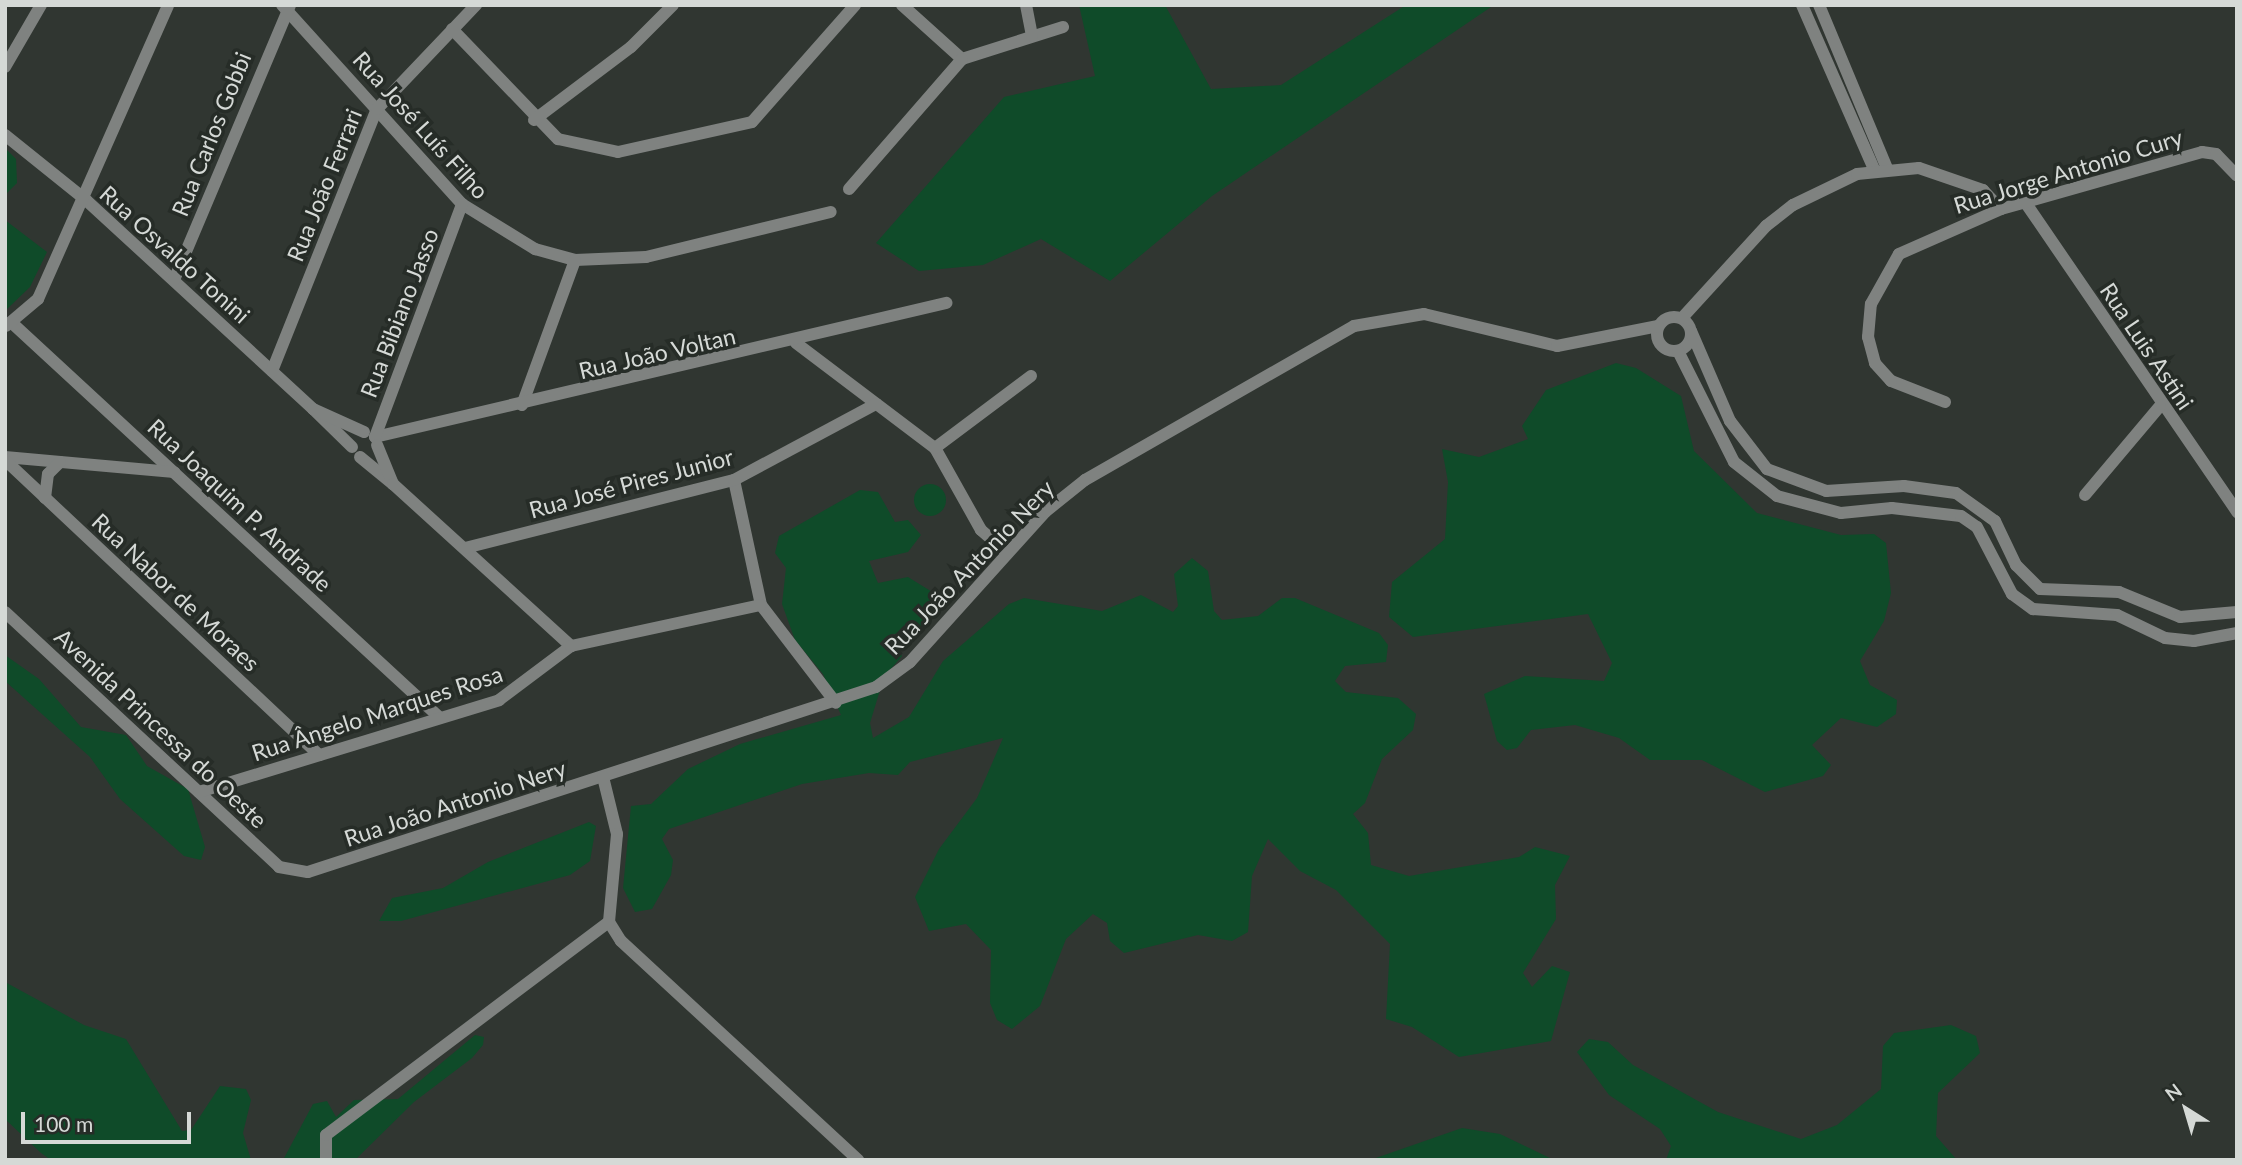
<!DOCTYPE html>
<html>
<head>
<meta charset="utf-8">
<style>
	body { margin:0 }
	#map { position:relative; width:2242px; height:1165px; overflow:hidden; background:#303631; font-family:Lato,sans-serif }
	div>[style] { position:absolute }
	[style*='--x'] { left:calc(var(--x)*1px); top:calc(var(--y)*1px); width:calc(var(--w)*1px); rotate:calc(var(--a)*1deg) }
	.green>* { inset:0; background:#0f4b29 }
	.round { border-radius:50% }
	.minor>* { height:12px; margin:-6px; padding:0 6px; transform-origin:6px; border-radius:6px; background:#7f8280 }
	.minor>.ring { margin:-6px; padding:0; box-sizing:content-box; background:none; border:12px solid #7f8280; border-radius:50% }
	span { translate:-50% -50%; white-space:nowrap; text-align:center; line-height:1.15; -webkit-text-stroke:7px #262c27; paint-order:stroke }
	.street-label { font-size:23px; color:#d5d9d6 }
	.frame { position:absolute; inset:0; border:7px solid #d5d9d6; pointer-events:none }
	.north { position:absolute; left:2151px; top:1074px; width:70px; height:70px; -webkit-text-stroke:5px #262c27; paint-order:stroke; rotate:323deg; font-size:19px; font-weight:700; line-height:28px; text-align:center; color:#d5d9d6 }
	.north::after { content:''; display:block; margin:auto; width:24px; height:32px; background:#d5d9d6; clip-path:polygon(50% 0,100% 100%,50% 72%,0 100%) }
	.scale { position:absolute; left:21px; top:1112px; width:170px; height:32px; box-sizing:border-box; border:4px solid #d5d9d6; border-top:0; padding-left:9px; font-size:21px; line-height:24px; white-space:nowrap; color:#d5d9d6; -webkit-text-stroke:5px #262c27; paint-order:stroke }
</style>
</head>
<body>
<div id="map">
	<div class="green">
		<div style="clip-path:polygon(1079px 5px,1165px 5px,1211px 89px,1281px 85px,1406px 5px,1494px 5px,1212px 196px,1110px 281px,1041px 239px,983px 265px,919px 271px,876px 243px,1004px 97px,1095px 76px)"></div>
		<div style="clip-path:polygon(5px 148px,16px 159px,17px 183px,5px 195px)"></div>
		<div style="clip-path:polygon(5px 220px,47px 252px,30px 287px,5px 311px)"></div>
		<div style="clip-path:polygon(1616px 363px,1636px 368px,1681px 396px,1694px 451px,1757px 513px,1841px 535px,1874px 534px,1886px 543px,1891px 593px,1884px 621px,1860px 661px,1870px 685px,1897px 700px,1896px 714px,1877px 727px,1841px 718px,1812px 745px,1831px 765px,1823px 776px,1765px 792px,1702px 760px,1650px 760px,1619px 738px,1575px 725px,1531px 730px,1517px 748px,1507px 750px,1497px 741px,1484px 694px,1525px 676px,1604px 681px,1612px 663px,1588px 614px,1413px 637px,1389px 617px,1392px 582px,1445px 539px,1448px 482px,1442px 449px,1479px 457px,1528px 439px,1522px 426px,1546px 390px)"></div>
		<div class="round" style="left:914px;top:484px;width:32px;height:32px"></div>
		<div style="clip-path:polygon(860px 490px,878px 492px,895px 522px,908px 520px,921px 535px,908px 552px,869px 561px,878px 583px,908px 577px,942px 598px,917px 633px,891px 634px,902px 656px,884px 677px,870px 723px,873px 738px,909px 717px,943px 661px,1009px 604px,1024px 598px,1102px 611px,1141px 595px,1173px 612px,1178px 606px,1174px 574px,1192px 558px,1208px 571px,1214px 611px,1222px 620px,1258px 616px,1282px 598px,1295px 598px,1379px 633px,1388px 645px,1386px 662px,1345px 666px,1335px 681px,1346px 692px,1398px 698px,1416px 714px,1413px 730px,1382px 759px,1365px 803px,1353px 814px,1368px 833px,1371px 865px,1409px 876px,1519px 857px,1535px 847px,1570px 856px,1555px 885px,1556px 919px,1523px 973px,1532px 987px,1552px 966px,1570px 972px,1551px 1041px,1459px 1057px,1412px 1027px,1386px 1019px,1390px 944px,1336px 890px,1300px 871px,1268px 839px,1252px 876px,1248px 932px,1232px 941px,1198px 935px,1124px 953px,1110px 941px,1107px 923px,1093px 914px,1066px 939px,1040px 1006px,1012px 1029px,997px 1020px,990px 1003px,991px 950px,966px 924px,929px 931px,915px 897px,939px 849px,977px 798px,1003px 738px,910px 762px,898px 775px,869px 773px,802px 784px,669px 829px,662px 839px,673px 860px,671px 875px,652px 909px,635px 912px,623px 888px,631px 806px,651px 804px,688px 769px,740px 744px,841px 715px,823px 674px,795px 640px,782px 604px,786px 568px,775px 553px,779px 536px)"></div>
		<div style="clip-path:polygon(5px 655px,39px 679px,81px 727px,126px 735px,147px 766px,188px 789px,205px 847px,201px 860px,184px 856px,120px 799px,90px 757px,5px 681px)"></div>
		<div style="clip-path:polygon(589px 822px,596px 826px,590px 861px,570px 875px,401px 921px,379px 921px,392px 898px,443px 888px,488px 862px)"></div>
		<div style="clip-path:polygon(5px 982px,84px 1025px,126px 1039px,182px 1131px,191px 1130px,220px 1086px,246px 1089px,251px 1100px,243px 1133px,251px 1160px,51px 1160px,41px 1153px,5px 1119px)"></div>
		<div style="clip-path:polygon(1951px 1025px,1976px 1036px,1980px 1053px,1938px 1093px,1936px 1136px,1957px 1160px,1666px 1160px,1671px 1146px,1660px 1129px,1609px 1095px,1577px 1052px,1589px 1039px,1608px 1042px,1633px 1065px,1718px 1112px,1801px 1139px,1837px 1125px,1881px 1089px,1883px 1046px,1894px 1033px)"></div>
		<div style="clip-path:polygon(475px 1035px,484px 1037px,483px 1045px,472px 1058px,414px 1102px,355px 1160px,283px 1160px,313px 1104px,327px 1101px,336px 1117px,354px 1100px,398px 1099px)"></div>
		<div style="clip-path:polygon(1462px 1128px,1500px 1134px,1554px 1160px,1370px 1160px)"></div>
	</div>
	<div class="minor">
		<div style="--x:282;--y:5;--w:268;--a:47.9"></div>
		<div style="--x:462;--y:204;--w:86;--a:31.7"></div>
		<div style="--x:535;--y:249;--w:41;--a:15.4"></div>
		<div style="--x:575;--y:260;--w:71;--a:-2.4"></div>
		<div style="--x:646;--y:257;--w:190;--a:-13.7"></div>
		<div style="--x:902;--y:5;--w:81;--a:42"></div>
		<div style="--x:962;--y:59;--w:106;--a:-17.6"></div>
		<div style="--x:1026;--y:5;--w:31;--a:79"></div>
		<div style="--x:1802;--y:5;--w:181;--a:66.3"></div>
		<div style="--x:1819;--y:5;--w:177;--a:67.4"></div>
		<div style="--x:452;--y:29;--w:153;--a:46.1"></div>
		<div style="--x:558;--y:139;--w:61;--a:12.2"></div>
		<div style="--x:618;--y:152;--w:137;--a:-12.6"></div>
		<div style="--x:752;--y:122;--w:156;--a:-48.6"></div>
		<div style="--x:5;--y:67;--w:72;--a:-59.9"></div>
		<div style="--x:534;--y:120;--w:121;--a:-37"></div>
		<div style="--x:631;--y:47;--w:59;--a:-45"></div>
		<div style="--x:5;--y:135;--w:105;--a:38.8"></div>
		<div style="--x:87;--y:201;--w:307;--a:42.6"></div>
		<div style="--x:849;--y:189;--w:172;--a:-49"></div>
		<div style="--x:2025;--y:202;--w:376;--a:55.6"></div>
		<div style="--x:174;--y:280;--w:298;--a:-67.1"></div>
		<div class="ring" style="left:1657px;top:317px;width:22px;height:22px"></div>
		<div style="--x:1682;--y:318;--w:125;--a:-47.6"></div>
		<div style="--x:1766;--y:226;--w:34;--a:-38"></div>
		<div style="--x:1793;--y:205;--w:71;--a:-25.8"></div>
		<div style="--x:1857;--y:174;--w:62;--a:-5.5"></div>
		<div style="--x:1919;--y:168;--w:68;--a:19"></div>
		<div style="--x:1983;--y:190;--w:26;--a:47"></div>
		<div style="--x:12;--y:323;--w:582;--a:42.7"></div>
		<div style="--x:6;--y:326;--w:42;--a:-40.2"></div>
		<div style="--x:38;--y:299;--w:321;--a:-66.1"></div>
		<div style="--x:1691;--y:331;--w:98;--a:66.6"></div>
		<div style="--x:1730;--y:421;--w:61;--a:52.4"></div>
		<div style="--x:1767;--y:469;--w:63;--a:20.4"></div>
		<div style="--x:1826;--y:491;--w:78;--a:-3.7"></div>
		<div style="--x:1904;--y:486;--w:52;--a:7.7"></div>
		<div style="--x:1956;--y:493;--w:48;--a:35.7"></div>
		<div style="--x:1995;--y:521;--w:49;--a:64.5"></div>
		<div style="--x:2016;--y:565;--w:34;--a:45"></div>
		<div style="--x:2040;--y:589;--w:79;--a:2.2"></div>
		<div style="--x:2119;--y:592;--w:66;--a:22.3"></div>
		<div style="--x:2180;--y:617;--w:57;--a:-5"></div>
		<div style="--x:796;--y:343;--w:174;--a:37.1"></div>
		<div style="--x:935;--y:448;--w:94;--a:60.7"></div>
		<div style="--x:981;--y:530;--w:33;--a:41"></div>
		<div style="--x:1678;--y:351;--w:124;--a:63.2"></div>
		<div style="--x:1734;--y:462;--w:55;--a:38.3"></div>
		<div style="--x:1777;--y:496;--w:66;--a:14.9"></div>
		<div style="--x:1841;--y:513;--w:51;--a:-5.6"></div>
		<div style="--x:1892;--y:508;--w:69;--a:6.6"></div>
		<div style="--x:1961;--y:516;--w:19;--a:35"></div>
		<div style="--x:1977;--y:527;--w:76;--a:62.4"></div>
		<div style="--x:2012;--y:594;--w:26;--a:36"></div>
		<div style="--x:2033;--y:609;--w:84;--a:4.1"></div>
		<div style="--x:2117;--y:615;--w:53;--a:25.6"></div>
		<div style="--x:2165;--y:638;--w:29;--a:6"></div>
		<div style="--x:2194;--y:641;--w:44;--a:-10.5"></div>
		<div style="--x:272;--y:371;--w:282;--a:-68.2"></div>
		<div style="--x:377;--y:109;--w:144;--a:-46.4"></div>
		<div style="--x:1945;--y:402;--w:58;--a:-158.7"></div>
		<div style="--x:1891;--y:381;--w:24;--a:-132"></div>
		<div style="--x:1875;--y:363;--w:27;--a:-105"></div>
		<div style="--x:1868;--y:337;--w:33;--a:-85"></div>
		<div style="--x:1871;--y:304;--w:57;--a:-60.8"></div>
		<div style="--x:1899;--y:254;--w:111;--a:-23.8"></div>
		<div style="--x:2001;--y:209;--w:209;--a:-15.8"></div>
		<div style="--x:2202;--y:152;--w:14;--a:8"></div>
		<div style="--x:2216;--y:154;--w:30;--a:46"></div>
		<div style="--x:522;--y:405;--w:154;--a:-69.9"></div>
		<div style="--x:375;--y:437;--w:587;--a:-13.21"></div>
		<div style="--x:375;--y:437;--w:249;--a:-69.5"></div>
		<div style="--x:352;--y:447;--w:54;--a:-135.7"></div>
		<div style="--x:313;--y:409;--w:56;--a:24.3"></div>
		<div style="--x:935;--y:448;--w:120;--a:-36.9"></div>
		<div style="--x:5;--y:457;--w:170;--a:5.1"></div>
		<div style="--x:360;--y:457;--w:43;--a:39.3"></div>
		<div style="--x:393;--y:484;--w:42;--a:-112.3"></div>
		<div style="--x:5;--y:460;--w:431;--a:43.2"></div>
		<div style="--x:734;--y:480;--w:128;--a:77.8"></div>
		<div style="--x:761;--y:605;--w:123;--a:52.6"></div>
		<div style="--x:393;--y:484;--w:241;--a:42.3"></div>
		<div style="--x:2085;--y:495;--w:116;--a:-49.9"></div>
		<div style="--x:45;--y:498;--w:24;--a:-83"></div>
		<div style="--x:48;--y:474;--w:17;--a:-45"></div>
		<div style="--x:465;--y:548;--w:277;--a:-14.2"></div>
		<div style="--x:734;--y:480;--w:161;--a:-28.2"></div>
		<div style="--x:5;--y:612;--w:374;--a:42.9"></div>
		<div style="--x:279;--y:867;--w:29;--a:10"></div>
		<div style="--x:308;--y:872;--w:597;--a:-18.04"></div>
		<div style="--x:876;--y:687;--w:42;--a:-36.3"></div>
		<div style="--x:910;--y:662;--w:202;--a:-48"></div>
		<div style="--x:1045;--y:512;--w:51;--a:-38.7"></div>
		<div style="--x:1085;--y:480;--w:310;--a:-29.8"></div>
		<div style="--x:1354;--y:326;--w:71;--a:-9.7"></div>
		<div style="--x:1424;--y:314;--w:137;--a:13.5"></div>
		<div style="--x:1557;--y:346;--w:103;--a:-11.2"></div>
		<div style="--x:603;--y:777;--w:59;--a:76.2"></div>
		<div style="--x:617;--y:834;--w:88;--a:95.2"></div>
		<div style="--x:609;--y:922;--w:22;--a:58"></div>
		<div style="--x:621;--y:941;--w:323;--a:42.7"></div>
		<div style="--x:199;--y:792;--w:314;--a:-17"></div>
		<div style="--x:499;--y:700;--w:90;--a:-36.9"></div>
		<div style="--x:571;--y:646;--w:194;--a:-12.2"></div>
		<div style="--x:326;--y:1160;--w:25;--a:-90"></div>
		<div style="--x:326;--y:1135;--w:354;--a:-37"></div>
	</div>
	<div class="street-label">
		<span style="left:421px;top:125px;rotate:48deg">Rua José Luís Filho</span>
		<span style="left:211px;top:134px;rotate:-68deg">Rua Carlos Gobbi</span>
		<span style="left:2068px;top:171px;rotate:-17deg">Rua Jorge Antonio Cury</span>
		<span style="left:324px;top:185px;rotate:-68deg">Rua João Ferrari</span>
		<span style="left:175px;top:254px;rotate:42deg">Rua Osvaldo Tonini</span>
		<span style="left:399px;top:313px;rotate:-69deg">Rua Bibiano Jasso</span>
		<span style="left:2147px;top:346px;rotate:56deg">Rua Luis Astini</span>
		<span style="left:657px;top:353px;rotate:-13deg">Rua João Voltan</span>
		<span style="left:631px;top:483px;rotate:-15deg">Rua José Pires Junior</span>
		<span style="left:240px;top:505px;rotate:43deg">Rua Joaquim P. Andrade</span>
		<span style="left:969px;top:567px;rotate:-46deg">Rua João Antonio Nery</span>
		<span style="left:176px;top:592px;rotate:43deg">Rua Nabor de Moraes</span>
		<span style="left:377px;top:713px;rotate:-18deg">Rua Ângelo Marques Rosa</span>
		<span style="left:161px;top:728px;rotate:43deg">Avenida Princessa do Oeste</span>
		<span style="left:455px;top:803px;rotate:-18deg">Rua João Antonio Nery</span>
	</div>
	<div class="frame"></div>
	<div class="north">N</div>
	<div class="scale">100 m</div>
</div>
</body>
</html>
